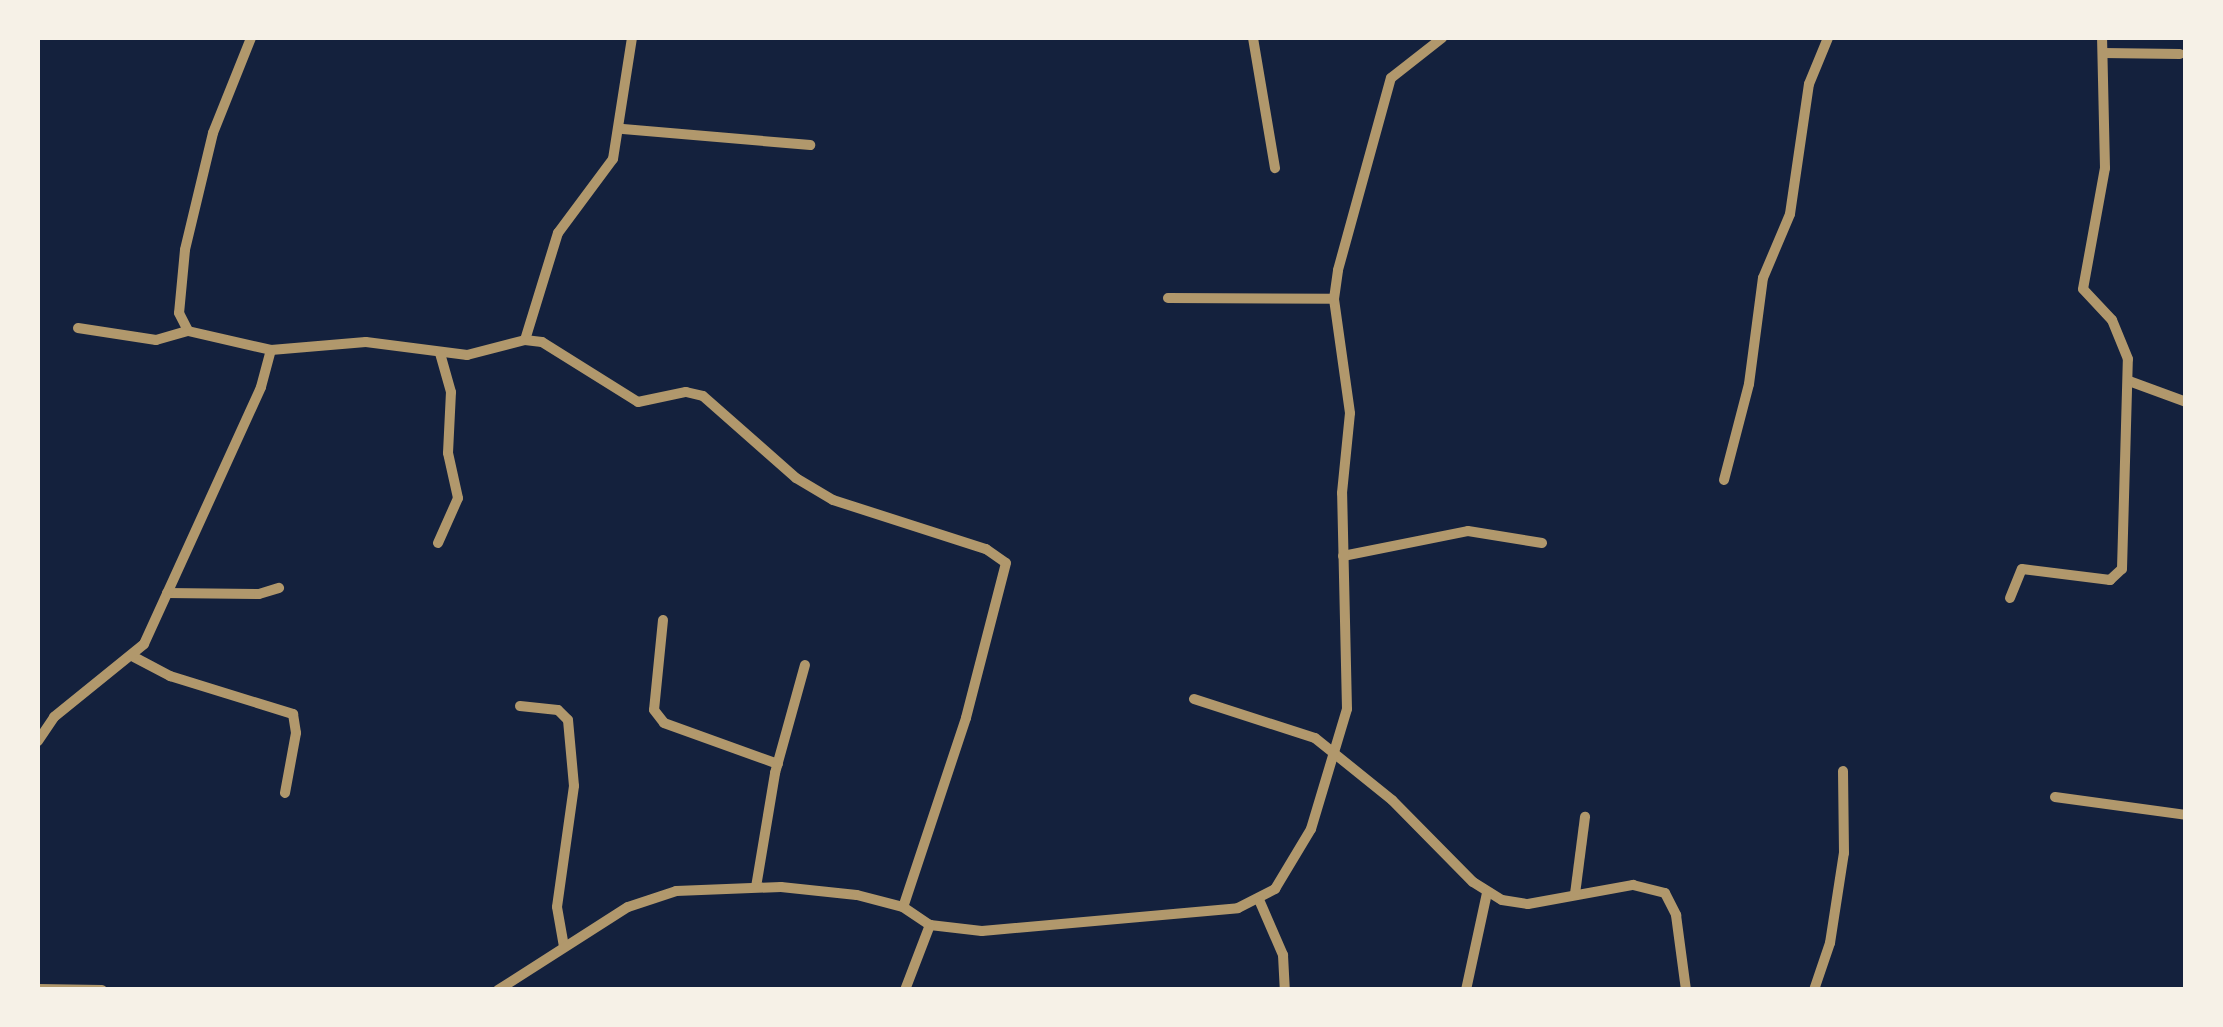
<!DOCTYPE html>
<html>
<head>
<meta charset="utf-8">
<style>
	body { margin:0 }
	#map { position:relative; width:2223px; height:1027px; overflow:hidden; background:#14213d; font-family:Cabin,sans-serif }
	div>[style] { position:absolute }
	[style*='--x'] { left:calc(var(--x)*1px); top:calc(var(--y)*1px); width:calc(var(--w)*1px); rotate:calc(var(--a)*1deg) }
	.minor>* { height:10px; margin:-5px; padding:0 5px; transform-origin:5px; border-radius:5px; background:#b1986c }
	span { translate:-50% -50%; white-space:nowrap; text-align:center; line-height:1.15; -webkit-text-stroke:9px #f6f1e7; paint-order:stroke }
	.frame { position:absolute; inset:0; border:40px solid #f6f1e7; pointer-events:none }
</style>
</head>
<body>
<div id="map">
	<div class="minor">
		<div style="--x:251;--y:38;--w:102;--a:111.8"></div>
		<div style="--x:213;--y:133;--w:120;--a:103.5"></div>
		<div style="--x:185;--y:250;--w:63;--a:95.4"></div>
		<div style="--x:179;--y:313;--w:20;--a:63"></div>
		<div style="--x:188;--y:331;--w:85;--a:12.9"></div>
		<div style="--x:271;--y:350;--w:95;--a:-4.8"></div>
		<div style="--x:366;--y:342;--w:102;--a:7.3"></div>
		<div style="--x:467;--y:355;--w:60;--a:-14.5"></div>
		<div style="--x:525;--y:340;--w:17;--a:7"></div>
		<div style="--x:542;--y:342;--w:113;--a:32"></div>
		<div style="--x:638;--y:402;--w:49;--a:-11.8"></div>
		<div style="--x:686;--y:392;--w:17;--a:13"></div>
		<div style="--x:703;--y:396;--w:124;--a:41.4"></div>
		<div style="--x:796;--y:478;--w:43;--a:30.7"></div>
		<div style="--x:833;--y:500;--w:161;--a:17.8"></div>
		<div style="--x:986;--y:549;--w:24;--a:35"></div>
		<div style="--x:1006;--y:563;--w:160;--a:104.5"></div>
		<div style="--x:966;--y:718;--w:199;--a:108.4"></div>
		<div style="--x:1253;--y:38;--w:132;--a:80.4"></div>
		<div style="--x:2103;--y:53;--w:77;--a:0.7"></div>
		<div style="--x:623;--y:129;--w:188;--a:4.9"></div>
		<div style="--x:1168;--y:298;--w:166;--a:0.3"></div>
		<div style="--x:78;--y:328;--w:79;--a:8.7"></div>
		<div style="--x:156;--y:340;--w:33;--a:-16"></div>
		<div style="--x:525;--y:340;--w:112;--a:-72.9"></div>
		<div style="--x:558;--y:233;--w:92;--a:-53.4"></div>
		<div style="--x:613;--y:159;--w:122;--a:-81.1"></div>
		<div style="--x:2129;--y:381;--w:61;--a:20.2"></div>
		<div style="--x:1724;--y:480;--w:99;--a:-75.4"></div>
		<div style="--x:1749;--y:384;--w:107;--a:-82.5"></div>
		<div style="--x:1763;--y:278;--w:69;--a:-67.1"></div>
		<div style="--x:1790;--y:214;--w:131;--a:-81.7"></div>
		<div style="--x:1809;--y:84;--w:50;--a:-67.6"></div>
		<div style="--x:438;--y:543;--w:49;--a:-66"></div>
		<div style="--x:458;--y:498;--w:46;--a:-102.5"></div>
		<div style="--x:448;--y:453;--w:61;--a:-87.2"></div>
		<div style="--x:451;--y:392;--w:41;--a:-105.8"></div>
		<div style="--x:1343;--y:556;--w:127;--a:-11.3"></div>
		<div style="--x:1468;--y:531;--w:75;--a:9.2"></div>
		<div style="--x:167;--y:593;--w:92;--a:0.6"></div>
		<div style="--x:259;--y:594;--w:21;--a:-17"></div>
		<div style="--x:2010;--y:598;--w:31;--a:-68"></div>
		<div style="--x:2022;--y:569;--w:89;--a:7.1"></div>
		<div style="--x:2110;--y:580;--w:16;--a:-43"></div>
		<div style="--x:2122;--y:569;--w:210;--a:-88.4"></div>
		<div style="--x:2128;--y:359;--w:42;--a:-112.3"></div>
		<div style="--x:2112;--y:320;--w:42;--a:-133.1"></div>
		<div style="--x:2083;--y:289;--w:123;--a:-79.7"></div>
		<div style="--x:2105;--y:168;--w:130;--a:-91.3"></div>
		<div style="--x:663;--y:620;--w:90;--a:95.7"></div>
		<div style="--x:654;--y:710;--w:16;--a:52"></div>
		<div style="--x:664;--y:723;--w:121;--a:19.8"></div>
		<div style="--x:134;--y:657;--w:41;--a:27.8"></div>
		<div style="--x:170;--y:676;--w:129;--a:17.2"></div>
		<div style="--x:293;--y:714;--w:19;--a:81"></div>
		<div style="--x:296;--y:733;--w:61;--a:100.4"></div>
		<div style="--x:1194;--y:699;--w:127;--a:17.9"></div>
		<div style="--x:1315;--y:738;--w:99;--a:38.8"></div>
		<div style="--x:1392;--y:800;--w:115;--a:45.4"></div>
		<div style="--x:1473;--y:882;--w:34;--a:32"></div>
		<div style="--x:1502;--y:900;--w:26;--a:9"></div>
		<div style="--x:1528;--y:904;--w:107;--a:-10.3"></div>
		<div style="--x:1633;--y:885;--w:33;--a:14"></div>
		<div style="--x:1665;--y:893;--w:25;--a:63"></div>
		<div style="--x:1676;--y:915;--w:76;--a:82.4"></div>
		<div style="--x:520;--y:706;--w:38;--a:6"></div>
		<div style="--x:558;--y:710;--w:14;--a:45"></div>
		<div style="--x:568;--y:720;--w:66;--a:84.8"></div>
		<div style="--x:574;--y:786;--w:122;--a:98"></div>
		<div style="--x:557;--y:907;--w:40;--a:80"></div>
		<div style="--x:38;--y:741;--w:29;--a:-56"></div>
		<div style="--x:54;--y:717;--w:116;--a:-39"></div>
		<div style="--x:144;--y:644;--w:282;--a:-65.5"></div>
		<div style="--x:261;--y:387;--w:38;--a:-75"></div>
		<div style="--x:2055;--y:797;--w:132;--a:7.8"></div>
		<div style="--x:756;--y:887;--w:116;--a:-80.5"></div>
		<div style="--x:775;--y:773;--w:112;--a:-74.5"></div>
		<div style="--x:1575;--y:894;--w:78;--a:-82.6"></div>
		<div style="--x:1260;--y:902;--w:58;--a:66.5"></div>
		<div style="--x:1283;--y:955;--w:35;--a:87"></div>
		<div style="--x:38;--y:989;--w:64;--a:0.9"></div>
		<div style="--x:498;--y:990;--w:154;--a:-32.6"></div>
		<div style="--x:628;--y:907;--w:51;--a:-18.4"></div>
		<div style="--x:676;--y:891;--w:105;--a:-2.2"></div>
		<div style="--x:781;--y:887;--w:76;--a:6"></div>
		<div style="--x:857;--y:895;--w:48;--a:14.6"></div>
		<div style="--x:903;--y:907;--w:32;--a:34"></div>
		<div style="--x:930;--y:925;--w:52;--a:6.6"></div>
		<div style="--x:982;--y:931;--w:257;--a:-5.1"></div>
		<div style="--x:1238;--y:908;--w:42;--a:-27.2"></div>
		<div style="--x:1275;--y:889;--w:70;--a:-59"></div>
		<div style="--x:1311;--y:829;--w:125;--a:-73.3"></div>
		<div style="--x:1347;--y:709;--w:216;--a:-91.3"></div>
		<div style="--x:1342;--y:493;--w:80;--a:-84.3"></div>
		<div style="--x:1350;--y:413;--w:115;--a:-98"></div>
		<div style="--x:1334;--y:299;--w:29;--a:-82"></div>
		<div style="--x:1338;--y:270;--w:199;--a:-74.6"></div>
		<div style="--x:1391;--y:78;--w:65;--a:-38.1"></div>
		<div style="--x:905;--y:990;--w:70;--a:-69"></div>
		<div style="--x:1466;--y:990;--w:99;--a:-77.8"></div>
		<div style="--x:1814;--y:990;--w:50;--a:-71.2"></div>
		<div style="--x:1830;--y:943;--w:91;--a:-81.2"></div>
		<div style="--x:1844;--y:853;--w:82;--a:-90.7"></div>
	</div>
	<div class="frame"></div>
</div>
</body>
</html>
